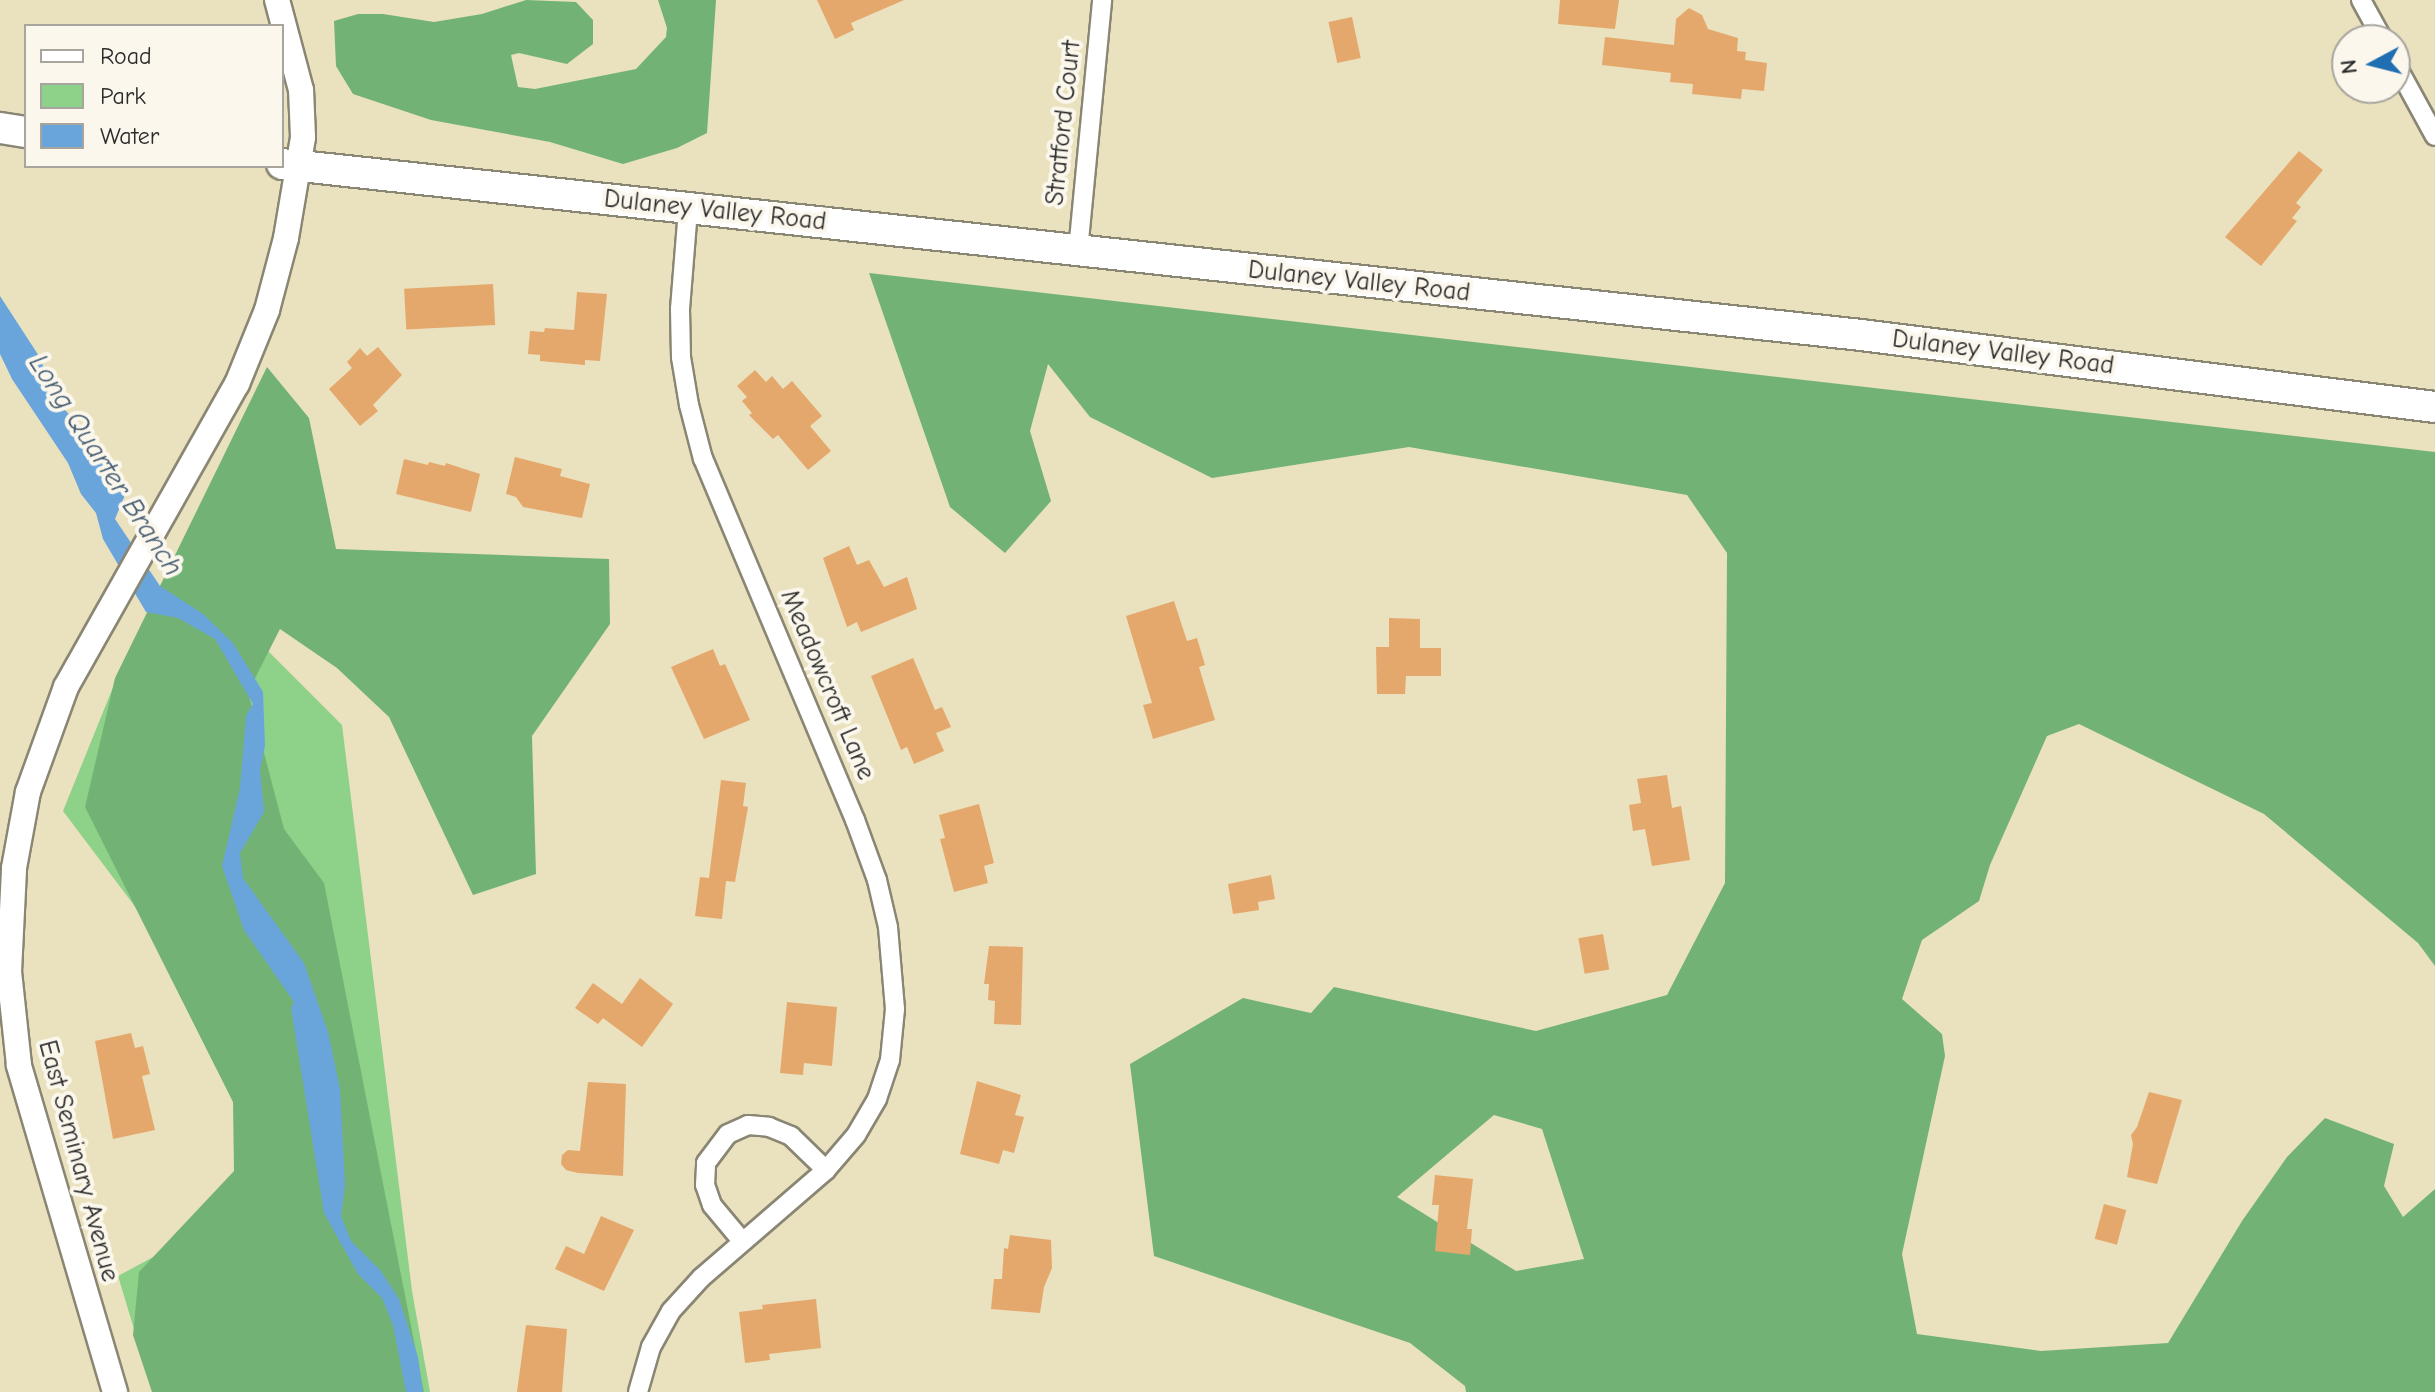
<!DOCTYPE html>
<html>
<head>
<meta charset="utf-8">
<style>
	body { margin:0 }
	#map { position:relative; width:2435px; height:1392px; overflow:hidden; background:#eae1be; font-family:"Comic Neue",sans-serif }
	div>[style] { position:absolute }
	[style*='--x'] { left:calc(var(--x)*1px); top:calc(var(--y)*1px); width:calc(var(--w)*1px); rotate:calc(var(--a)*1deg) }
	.green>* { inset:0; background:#8ed189 }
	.forest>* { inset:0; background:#72b375 }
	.water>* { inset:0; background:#69a5da }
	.building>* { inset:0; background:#e5a86c; transform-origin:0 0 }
	.roads { filter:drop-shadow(2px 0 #8a8674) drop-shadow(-2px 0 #8a8674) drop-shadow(0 2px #8a8674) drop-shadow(0 -2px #8a8674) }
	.minor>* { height:18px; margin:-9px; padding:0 9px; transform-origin:9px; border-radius:9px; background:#fff }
	.tertiary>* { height:24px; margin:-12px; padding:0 12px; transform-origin:12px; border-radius:12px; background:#fff }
	.primary>* { height:30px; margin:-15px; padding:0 15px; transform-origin:15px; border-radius:15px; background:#fff }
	span { translate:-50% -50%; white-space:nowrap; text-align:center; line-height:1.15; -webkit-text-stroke:8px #fbf7ec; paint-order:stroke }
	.street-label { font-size:26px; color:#2b2b2b }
	.water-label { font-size:28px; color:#445c71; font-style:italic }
	.legend { position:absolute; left:24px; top:24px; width:260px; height:144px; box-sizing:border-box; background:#fbf7ec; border:2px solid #a8a59f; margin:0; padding:10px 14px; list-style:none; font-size:24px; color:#2b2b2b }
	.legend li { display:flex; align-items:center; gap:16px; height:40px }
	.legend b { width:40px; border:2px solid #a8a59f }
	.north { position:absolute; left:2331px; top:24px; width:80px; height:80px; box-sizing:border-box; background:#fbf7ec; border:2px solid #a8a59f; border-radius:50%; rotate:263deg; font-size:22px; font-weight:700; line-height:32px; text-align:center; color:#2b2b2b }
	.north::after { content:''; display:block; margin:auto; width:28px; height:36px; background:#1f6fb2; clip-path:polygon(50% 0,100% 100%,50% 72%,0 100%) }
</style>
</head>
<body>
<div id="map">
	<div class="green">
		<div style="clip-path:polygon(178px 561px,342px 725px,412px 1291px,430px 1392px,153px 1392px,118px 1276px,264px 1197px,219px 1018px,63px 811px,118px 675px)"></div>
	</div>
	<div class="forest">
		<div style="clip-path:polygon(526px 0,576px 2px,593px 20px,593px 44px,567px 64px,519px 53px,511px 55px,518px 87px,535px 89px,636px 69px,666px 37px,667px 28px,658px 0,716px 0,707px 133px,677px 148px,623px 164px,550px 142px,431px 120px,353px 94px,336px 66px,334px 21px,358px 14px,383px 14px,434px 22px,482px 14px)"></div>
		<div style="clip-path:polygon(evenodd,869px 273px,2435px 452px,2435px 966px,2418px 943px,2264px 814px,2079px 724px,2047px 736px,1990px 865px,1979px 901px,1922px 940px,1902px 999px,1942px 1034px,1945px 1056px,1902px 1254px,1917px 1334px,2041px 1351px,2168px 1343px,2242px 1221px,2287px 1157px,2325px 1118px,2394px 1144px,2384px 1186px,2403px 1217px,2435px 1189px,2435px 1392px,1466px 1392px,1465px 1386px,1410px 1343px,1154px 1256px,1130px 1064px,1243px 998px,1311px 1013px,1334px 987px,1536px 1031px,1667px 995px,1725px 883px,1727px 553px,1687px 495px,1409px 447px,1212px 478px,1090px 417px,1048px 364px,1030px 431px,1051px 501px,1005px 553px,950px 507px,869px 273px,1494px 1115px,1542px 1129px,1584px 1259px,1516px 1271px,1397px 1197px,1494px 1115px)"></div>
		<div style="clip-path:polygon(267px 367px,309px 418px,336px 549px,609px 559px,610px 624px,532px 736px,536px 874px,473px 895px,389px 717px,337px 668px,280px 629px,248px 692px,284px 829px,324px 883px,424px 1392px,152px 1392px,133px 1335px,139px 1272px,234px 1171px,233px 1102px,85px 807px,115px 678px)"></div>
	</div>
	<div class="water">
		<div style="clip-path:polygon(0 296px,37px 353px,63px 408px,98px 444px,122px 481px,125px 495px,115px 519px,160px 586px,203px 614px,233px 643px,263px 692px,265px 746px,260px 769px,264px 812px,240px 853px,243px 878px,304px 963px,328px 1032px,340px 1089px,345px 1185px,341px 1216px,351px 1241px,380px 1270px,399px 1299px,418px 1357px,423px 1392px,406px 1392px,393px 1325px,382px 1298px,358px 1274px,324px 1213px,291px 1008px,294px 1002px,244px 930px,222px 866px,240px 788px,246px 716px,253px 704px,215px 639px,178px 618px,146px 612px,103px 539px,96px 513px,81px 494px,68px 463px,12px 379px,0 354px)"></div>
	</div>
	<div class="building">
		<div style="clip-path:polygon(817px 0,904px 0,851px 23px,854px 30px,835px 39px)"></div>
		<div style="clip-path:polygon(1560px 0,1619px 0,1615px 29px,1558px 24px)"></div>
		<div style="clip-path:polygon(1689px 8px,1702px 15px,1708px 29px,1738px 38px,1737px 51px,1746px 52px,1745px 60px,1767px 63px,1764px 91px,1742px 89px,1741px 99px,1692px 94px,1693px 84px,1670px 82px,1671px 73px,1602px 65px,1605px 37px,1674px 45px,1676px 19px)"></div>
		<div style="left:1352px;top:17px;width:42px;height:24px;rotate:78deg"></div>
		<div style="clip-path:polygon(2299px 151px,2323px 170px,2296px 203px,2301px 207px,2292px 218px,2297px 221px,2261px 266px,2225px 237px)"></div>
		<div style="left:493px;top:284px;width:41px;height:89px;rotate:87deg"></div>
		<div style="clip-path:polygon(577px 292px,607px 294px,600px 361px,585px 360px,585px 365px,540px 361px,540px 355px,528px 354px,530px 331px,544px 332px,545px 328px,574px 330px)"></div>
		<div style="clip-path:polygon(378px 347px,402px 375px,373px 405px,378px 411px,360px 426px,329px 389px,352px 368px,347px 362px,360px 348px,367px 356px)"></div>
		<div style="clip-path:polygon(755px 370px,766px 382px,772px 376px,783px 389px,792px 381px,822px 416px,810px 426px,831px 451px,808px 470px,778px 435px,773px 439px,749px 415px,752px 413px,742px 401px,747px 397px,737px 386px)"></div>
		<div style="clip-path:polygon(515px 457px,562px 469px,560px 476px,590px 484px,582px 518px,523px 507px,516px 497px,506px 494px)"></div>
		<div style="clip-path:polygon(404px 459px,428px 465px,429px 462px,445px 466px,446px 463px,480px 474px,471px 512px,396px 494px)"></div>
		<div style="clip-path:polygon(849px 546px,857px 565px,869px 560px,884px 587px,907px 577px,917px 609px,861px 632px,857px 622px,847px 627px,823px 558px)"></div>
		<div style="clip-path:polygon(1174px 601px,1187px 641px,1197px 638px,1205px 665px,1199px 667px,1215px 720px,1153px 739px,1143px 705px,1152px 703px,1126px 616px)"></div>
		<div style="clip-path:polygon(1389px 618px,1420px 619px,1420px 648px,1441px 648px,1441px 676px,1406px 676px,1405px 694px,1377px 694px,1376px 647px,1389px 647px)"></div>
		<div style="clip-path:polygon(713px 649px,720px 666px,725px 664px,750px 720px,704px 739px,671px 667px)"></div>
		<div style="clip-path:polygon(913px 658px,935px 710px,942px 707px,951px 727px,936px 733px,944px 751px,914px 764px,907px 747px,901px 750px,871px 676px)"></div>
		<div style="clip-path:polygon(1667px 775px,1672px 808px,1681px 806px,1690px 860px,1652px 866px,1645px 829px,1633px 831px,1629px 805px,1641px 803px,1637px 779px)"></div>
		<div style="clip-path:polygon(721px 780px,746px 783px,743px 806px,748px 807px,735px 882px,726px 881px,722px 919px,695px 916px,700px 877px,709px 878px)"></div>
		<div style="clip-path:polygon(979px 804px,994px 863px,984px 866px,988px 883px,954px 892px,940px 839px,945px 838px,939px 815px)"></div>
		<div style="clip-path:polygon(1271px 875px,1275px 899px,1258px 902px,1259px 910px,1233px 914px,1228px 884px)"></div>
		<div style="left:1603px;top:934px;width:36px;height:25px;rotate:80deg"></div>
		<div style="clip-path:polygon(989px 946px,1023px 947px,1021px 1025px,994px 1024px,995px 1001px,988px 1000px,989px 984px,984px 984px)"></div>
		<div style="clip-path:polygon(640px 978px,673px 1004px,642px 1047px,603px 1018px,598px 1024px,575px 1008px,593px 983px,622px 1004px)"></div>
		<div style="clip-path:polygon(787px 1002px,837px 1007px,832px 1066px,804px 1063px,803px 1075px,780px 1073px)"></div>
		<div style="clip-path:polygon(131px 1033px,135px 1048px,143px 1046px,150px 1074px,142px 1076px,155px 1130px,113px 1139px,95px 1041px)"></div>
		<div style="clip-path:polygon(977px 1081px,1021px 1095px,1015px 1115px,1024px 1117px,1014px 1153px,1003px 1150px,999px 1164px,960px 1154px)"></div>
		<div style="clip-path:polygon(588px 1082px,626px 1084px,623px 1176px,578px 1173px,566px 1170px,561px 1164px,562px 1155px,568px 1150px,580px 1151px)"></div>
		<div style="clip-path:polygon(2149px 1092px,2182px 1100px,2157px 1184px,2127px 1177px,2133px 1144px,2131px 1135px,2137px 1127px)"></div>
		<div style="clip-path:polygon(1435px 1175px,1473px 1179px,1467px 1229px,1472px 1229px,1470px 1255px,1435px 1251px,1439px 1205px,1432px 1205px)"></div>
		<div style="left:2104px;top:1204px;width:23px;height:36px;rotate:15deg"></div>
		<div style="clip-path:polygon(601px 1216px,634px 1230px,604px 1291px,555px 1269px,566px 1246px,584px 1254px)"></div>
		<div style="clip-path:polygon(1010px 1235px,1051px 1240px,1052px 1268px,1044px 1287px,1040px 1313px,991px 1309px,994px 1279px,1002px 1279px,1004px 1248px,1008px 1249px)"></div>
		<div style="clip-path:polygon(816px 1299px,821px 1348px,769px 1354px,770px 1360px,745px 1363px,739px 1312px,763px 1309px,762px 1305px)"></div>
		<div style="clip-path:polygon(526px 1325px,567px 1329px,562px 1392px,517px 1392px)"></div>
	</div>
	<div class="roads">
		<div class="minor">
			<div style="--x:2361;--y:0;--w:46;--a:61.2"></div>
			<div style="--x:2395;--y:63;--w:83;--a:61.3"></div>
			<div style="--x:1078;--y:251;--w:252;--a:-84.5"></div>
			<div style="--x:742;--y:1241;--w:47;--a:-129.8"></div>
			<div style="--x:712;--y:1205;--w:21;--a:-109"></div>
			<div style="--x:705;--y:1185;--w:22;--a:-87"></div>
			<div style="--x:706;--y:1163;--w:36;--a:-53"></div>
			<div style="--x:728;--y:1134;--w:22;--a:-24"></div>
			<div style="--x:748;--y:1125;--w:21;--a:5"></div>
			<div style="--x:769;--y:1127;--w:24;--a:22"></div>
			<div style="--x:791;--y:1136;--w:49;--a:44.2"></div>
			<div style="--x:638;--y:1392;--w:47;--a:-73.9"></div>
			<div style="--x:651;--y:1347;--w:41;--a:-60.9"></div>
			<div style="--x:671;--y:1311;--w:45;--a:-47.7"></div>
			<div style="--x:701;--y:1278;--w:165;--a:-40.8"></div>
			<div style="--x:826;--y:1170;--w:46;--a:-49.4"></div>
			<div style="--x:856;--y:1135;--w:42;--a:-59.7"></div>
			<div style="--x:877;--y:1099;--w:41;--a:-71.6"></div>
			<div style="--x:890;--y:1060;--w:51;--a:-84.4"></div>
			<div style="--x:895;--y:1009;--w:82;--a:-94.9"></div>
			<div style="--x:888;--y:927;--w:48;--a:-103.2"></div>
			<div style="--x:877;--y:880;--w:64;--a:-110.1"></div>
			<div style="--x:855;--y:820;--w:392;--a:-112.8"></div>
			<div style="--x:703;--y:459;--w:56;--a:-104.5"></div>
			<div style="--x:689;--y:405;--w:49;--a:-99.5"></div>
			<div style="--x:681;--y:357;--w:48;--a:-91.2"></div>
			<div style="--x:680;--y:309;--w:100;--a:-85.4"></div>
		</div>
		<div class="tertiary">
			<div style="--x:115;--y:1392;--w:341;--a:-106.4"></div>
			<div style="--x:19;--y:1065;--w:94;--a:-96.1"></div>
			<div style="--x:9;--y:972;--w:104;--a:-87.2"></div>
			<div style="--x:14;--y:868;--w:77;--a:-79.6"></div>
			<div style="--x:28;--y:792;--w:112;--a:-70.1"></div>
			<div style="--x:66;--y:687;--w:348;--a:-60.6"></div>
			<div style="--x:237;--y:384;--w:80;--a:-67.9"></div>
			<div style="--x:267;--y:310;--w:74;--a:-75.2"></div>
			<div style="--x:286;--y:238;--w:102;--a:-80.4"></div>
			<div style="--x:303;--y:137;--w:47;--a:-92.4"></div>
			<div style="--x:301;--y:90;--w:93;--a:-104.9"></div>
		</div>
		<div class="primary">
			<div style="--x:0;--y:128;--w:26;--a:9"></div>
			<div style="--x:282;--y:164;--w:1588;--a:6.18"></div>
			<div style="--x:1861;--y:335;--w:578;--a:7.15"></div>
		</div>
	</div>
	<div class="street-label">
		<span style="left:1064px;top:123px;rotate:-84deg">Stratford Court</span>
		<span style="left:715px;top:211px;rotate:6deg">Dulaney Valley Road</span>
		<span style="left:1359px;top:282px;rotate:6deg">Dulaney Valley Road</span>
		<span style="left:2003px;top:353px;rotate:7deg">Dulaney Valley Road</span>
		<span style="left:827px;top:685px;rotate:67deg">Meadowcroft Lane</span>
		<span style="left:78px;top:1161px;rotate:75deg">East Seminary Avenue</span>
	</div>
	<div class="water-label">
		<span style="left:106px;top:465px;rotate:57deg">Long Quarter Branch</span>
	</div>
	<ul class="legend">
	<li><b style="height:10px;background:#fff"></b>Road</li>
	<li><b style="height:22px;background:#8ed189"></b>Park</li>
	<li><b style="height:22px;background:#69a5da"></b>Water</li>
	</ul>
	<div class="north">N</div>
</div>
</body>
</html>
